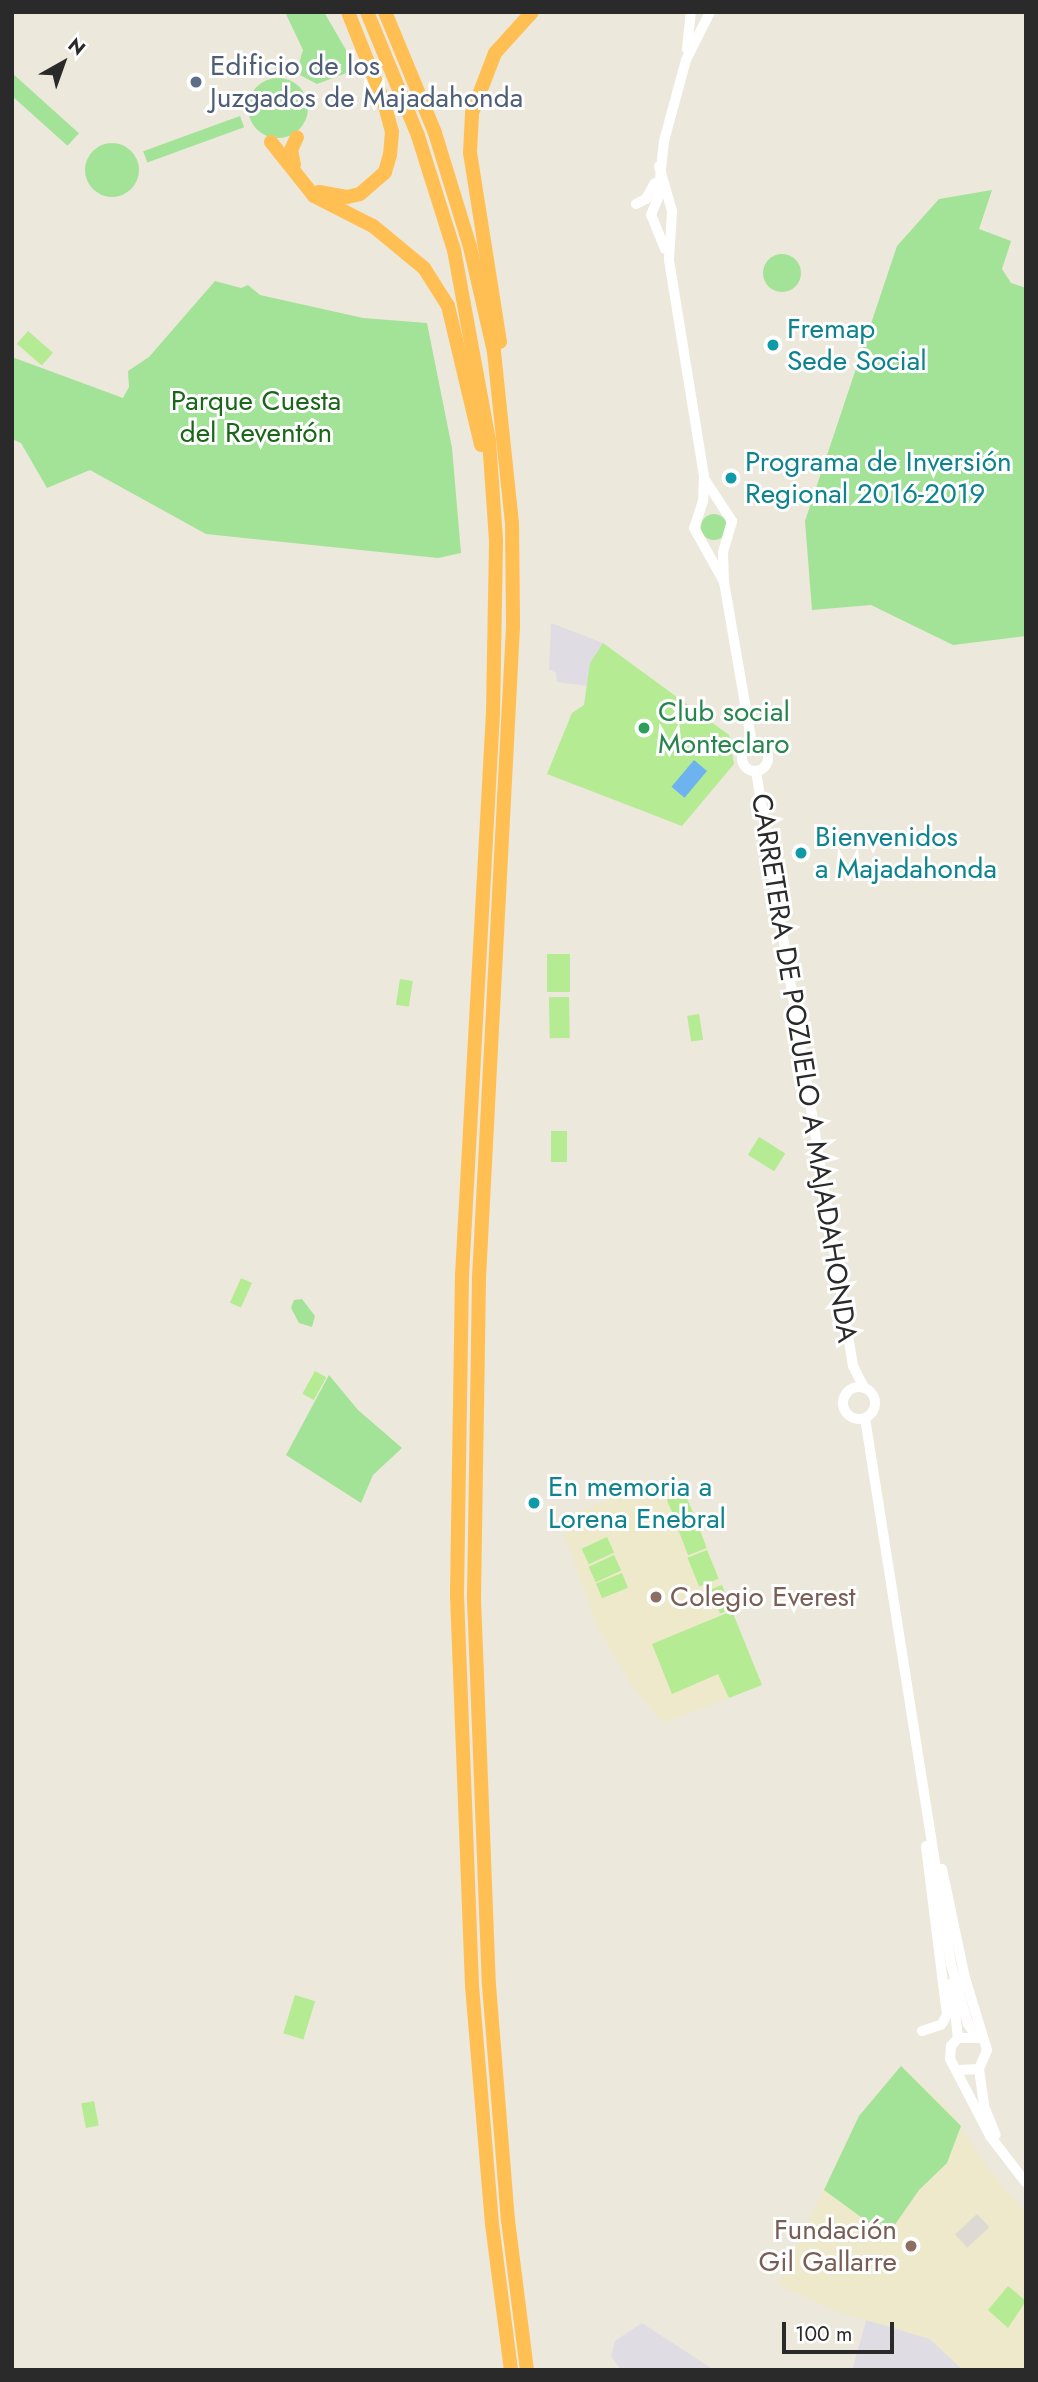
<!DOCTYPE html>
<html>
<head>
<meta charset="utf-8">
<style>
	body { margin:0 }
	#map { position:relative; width:1038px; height:2382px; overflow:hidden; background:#ece8db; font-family:Jost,sans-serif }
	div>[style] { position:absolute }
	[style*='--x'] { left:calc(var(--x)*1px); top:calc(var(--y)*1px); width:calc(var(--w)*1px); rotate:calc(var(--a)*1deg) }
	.industrial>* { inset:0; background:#e0dce4 }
	.education>* { inset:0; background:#eee9ca }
	.green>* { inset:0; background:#a2e397; transform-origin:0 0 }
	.round { border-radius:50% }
	.pitch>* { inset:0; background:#b4eb93; transform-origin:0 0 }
	.plaza>* { inset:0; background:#dcdad2; transform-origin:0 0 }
	.water>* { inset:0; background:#6db3ef; transform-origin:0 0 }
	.minor>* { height:10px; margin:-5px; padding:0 5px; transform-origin:5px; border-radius:5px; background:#fff }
	.minor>.ring { margin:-5px; padding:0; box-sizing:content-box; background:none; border:10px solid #fff; border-radius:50% }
	.highway>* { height:14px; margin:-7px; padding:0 7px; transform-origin:7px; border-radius:7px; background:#ffbf53 }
	.dots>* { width:19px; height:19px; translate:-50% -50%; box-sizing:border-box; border:4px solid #fff; border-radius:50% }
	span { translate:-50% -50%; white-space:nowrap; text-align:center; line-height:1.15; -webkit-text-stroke:6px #fff; paint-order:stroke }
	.service-label { font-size:28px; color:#4e5e75 }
	.left { translate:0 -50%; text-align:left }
	.culture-label { font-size:28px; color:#0d838f }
	.park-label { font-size:28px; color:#1a6719 }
	.leisure-label { font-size:28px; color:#27864d }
	.street-label { font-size:28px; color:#2a2a2a }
	.education-label { font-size:28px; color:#785e54 }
	.right { translate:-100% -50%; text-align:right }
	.frame { position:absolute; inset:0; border:14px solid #2a2a2a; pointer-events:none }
	.north { position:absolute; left:28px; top:28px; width:70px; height:70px; -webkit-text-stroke:5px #fff; paint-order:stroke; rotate:40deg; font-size:19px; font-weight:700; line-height:28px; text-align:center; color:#2a2a2a }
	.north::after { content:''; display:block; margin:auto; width:24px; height:32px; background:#2a2a2a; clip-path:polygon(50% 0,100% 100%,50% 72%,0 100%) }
	.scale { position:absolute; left:782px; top:2322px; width:112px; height:32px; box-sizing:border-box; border:4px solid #2a2a2a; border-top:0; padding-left:9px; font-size:21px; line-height:24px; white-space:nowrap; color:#2a2a2a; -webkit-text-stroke:5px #fff; paint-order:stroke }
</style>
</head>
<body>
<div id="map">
	<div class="industrial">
		<div style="clip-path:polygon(551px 623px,603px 643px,590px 663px,587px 686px,557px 682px,556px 673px,549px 669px)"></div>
		<div style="clip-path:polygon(867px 2318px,930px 2339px,963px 2370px,852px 2370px)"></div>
		<div style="clip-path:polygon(642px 2323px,714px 2370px,621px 2370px,611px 2356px,615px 2341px)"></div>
	</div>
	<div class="education">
		<div style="clip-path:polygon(678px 1474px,762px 1685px,663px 1723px,633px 1687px,597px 1626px,564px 1534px,574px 1513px)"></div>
		<div style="clip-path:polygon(901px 2066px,952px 2113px,986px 2166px,1026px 2213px,1026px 2370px,963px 2370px,930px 2339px,835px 2311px,778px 2285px,859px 2116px)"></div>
	</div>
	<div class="green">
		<div style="clip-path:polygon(285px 12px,324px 12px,357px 69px,317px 84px,300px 75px,297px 70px,303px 50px)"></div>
		<div style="left:12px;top:73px;width:90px;height:17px;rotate:42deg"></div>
		<div class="round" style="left:248px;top:78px;width:60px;height:60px"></div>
		<div style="left:240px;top:116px;width:12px;height:103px;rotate:70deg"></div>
		<div class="round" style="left:85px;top:143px;width:54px;height:54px"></div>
		<div style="clip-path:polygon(992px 190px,979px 229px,1011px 241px,1002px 269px,1011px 283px,1026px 288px,1026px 636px,953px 645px,871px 605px,812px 610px,805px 521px,897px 246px,939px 199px)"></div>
		<div class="round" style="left:763px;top:254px;width:38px;height:38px"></div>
		<div style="clip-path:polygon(215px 281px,241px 288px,248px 285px,260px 295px,363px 318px,427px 323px,452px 448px,461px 553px,438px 558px,206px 534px,90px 470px,47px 488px,21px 443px,12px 439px,12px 357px,123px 398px,129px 387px,128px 371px,149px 357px)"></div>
		<div class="round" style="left:701px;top:514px;width:26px;height:26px"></div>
		<div style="clip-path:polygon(302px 1299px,315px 1316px,312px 1327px,299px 1323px,291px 1308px,294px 1300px)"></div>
		<div style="clip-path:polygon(329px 1375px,358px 1410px,402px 1448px,373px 1475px,361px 1503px,286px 1455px)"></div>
		<div style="clip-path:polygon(901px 2066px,961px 2126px,947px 2163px,919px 2190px,887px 2236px,824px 2190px,859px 2116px)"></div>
	</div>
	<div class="pitch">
		<div style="left:28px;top:331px;width:33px;height:17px;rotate:41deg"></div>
		<div style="clip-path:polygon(603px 643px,729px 735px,734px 764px,682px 826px,547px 774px,572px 713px,584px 705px,590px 663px)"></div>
		<div style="left:570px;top:954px;width:38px;height:23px;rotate:90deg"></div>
		<div style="left:400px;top:979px;width:13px;height:26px;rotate:9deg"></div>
		<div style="left:569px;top:997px;width:41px;height:20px;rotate:89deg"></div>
		<div style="left:699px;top:1014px;width:26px;height:12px;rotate:81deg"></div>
		<div style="left:551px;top:1131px;width:16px;height:31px"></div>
		<div style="left:759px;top:1137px;width:31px;height:21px;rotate:32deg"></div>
		<div style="left:241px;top:1278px;width:12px;height:27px;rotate:24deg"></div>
		<div style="left:315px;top:1371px;width:13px;height:26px;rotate:29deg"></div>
		<div style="left:684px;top:1492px;width:27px;height:19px;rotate:66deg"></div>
		<div style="left:696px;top:1520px;width:30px;height:20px;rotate:69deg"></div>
		<div style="left:607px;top:1537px;width:17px;height:28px;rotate:65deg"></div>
		<div style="left:707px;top:1550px;width:31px;height:21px;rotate:68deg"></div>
		<div style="left:614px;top:1555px;width:17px;height:28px;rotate:65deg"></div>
		<div style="left:622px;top:1573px;width:16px;height:28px;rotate:68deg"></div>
		<div style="left:722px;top:1585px;width:26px;height:12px;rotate:69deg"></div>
		<div style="clip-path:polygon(732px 1611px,762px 1685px,729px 1698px,718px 1674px,672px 1694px,652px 1644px)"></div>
		<div style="left:295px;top:1995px;width:21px;height:40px;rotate:17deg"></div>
		<div style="left:94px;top:2101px;width:25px;height:13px;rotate:79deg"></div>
		<div style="clip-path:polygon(1008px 2286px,1026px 2301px,1008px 2328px,988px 2310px)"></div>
	</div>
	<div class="plaza">
		<div style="left:977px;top:2214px;width:18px;height:30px;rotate:47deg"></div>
	</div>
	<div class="water">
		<div style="left:694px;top:760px;width:17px;height:35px;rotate:40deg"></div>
	</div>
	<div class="minor">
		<div style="--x:687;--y:49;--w:37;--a:-84"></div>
		<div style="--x:659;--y:166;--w:47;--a:73.9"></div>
		<div style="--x:672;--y:211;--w:49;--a:93.5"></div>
		<div style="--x:669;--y:260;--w:219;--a:80.8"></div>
		<div style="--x:704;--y:476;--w:25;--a:92"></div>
		<div style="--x:703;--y:501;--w:28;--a:108"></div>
		<div style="--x:694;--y:528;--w:62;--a:60.9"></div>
		<div style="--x:636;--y:204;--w:11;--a:-27"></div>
		<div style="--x:646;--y:199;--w:18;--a:-61"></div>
		<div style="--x:665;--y:249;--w:37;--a:-112"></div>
		<div style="--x:651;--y:215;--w:18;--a:-68"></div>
		<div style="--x:658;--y:198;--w:57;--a:-84"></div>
		<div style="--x:664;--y:141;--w:84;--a:-74.8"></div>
		<div style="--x:686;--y:60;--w:54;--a:-63.4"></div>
		<div style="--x:705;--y:480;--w:49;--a:56.6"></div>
		<div style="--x:732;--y:521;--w:33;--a:106"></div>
		<div style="--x:723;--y:553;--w:29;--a:88"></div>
		<div style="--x:724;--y:582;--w:164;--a:80.2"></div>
		<div class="ring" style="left:742px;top:745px;width:16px;height:16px"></div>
		<div style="--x:756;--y:771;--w:603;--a:80.74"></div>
		<div style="--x:853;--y:1366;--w:25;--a:63"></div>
		<div class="ring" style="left:843px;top:1387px;width:22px;height:22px"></div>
		<div style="--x:865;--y:1418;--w:553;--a:81.05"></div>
		<div style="--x:951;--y:1964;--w:62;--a:74.2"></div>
		<div style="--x:968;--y:2024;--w:14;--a:56"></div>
		<div style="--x:942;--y:1869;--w:111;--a:78.1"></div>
		<div style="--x:965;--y:1978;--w:75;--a:73"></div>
		<div style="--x:987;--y:2050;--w:21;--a:113"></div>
		<div style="--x:979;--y:2069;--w:20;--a:177"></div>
		<div style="--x:952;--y:1983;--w:55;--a:83.8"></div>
		<div style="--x:922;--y:2031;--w:20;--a:-18"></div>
		<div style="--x:941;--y:2025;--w:12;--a:-59"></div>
		<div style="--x:947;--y:2015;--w:170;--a:-97.1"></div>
		<div style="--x:979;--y:2038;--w:21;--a:180"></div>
		<div style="--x:958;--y:2038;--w:11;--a:131"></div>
		<div style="--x:951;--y:2046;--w:13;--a:94"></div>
		<div style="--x:950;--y:2059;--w:87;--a:62.5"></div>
		<div style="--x:990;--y:2136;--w:59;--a:52.5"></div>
		<div style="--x:979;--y:2069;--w:37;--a:82"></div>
		<div style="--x:984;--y:2106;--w:31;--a:68"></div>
	</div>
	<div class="highway">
		<div style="--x:367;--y:12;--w:134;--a:67.6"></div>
		<div style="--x:418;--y:136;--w:120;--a:72.5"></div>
		<div style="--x:454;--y:250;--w:193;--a:79.6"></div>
		<div style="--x:489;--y:440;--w:101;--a:86"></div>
		<div style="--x:496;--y:541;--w:171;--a:91"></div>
		<div style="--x:493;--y:712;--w:564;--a:93.15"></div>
		<div style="--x:462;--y:1275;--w:320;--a:90.9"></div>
		<div style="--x:457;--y:1595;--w:391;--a:87.8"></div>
		<div style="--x:472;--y:1986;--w:239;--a:85.2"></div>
		<div style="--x:492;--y:2224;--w:147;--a:82.6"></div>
		<div style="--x:385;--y:12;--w:131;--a:67.5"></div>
		<div style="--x:435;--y:133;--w:119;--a:72.9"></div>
		<div style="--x:470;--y:247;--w:108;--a:77.1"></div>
		<div style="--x:494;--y:352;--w:172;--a:84"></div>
		<div style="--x:512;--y:523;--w:104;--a:89.4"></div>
		<div style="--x:513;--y:627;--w:653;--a:92.99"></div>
		<div style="--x:479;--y:1279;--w:319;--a:90.9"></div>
		<div style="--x:474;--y:1598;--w:387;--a:87.8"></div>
		<div style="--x:489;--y:1985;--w:236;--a:85.4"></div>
		<div style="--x:508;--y:2220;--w:151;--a:82.8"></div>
		<div style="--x:271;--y:142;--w:69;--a:51.5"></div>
		<div style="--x:314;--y:196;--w:66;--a:27"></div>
		<div style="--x:373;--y:226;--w:66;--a:39.5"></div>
		<div style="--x:424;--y:268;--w:45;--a:57.7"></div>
		<div style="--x:448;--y:306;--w:143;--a:76.6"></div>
		<div style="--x:294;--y:165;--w:15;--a:-101"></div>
		<div style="--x:291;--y:150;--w:14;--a:-65"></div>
		<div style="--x:319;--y:192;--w:28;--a:10"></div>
		<div style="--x:347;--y:197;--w:13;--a:-13"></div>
		<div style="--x:360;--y:194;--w:33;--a:-41"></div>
		<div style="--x:385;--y:172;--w:18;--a:-74"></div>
		<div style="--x:390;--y:155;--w:23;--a:-85"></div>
		<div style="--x:392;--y:132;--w:28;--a:-105"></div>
		<div style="--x:385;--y:105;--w:100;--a:-111.7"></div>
		<div style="--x:500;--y:342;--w:191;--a:-99"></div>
		<div style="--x:470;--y:153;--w:40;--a:-87.1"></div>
		<div style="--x:472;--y:113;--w:64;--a:-69"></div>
		<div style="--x:495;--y:53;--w:55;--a:-47.9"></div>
	</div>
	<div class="dots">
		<div style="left:196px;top:82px;background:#5c6f8a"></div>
		<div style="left:773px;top:345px;background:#0f9aa8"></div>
		<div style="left:731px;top:478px;background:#0f9aa8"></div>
		<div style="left:644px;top:728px;background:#2e9e5b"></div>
		<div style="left:801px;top:853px;background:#0f9aa8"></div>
		<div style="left:534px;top:1503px;background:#0f9aa8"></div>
		<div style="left:656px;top:1597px;background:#8d6e63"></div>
		<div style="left:911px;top:2246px;background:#8d6e63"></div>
	</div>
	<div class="service-label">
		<span class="left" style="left:210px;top:82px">Edificio de los<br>Juzgados de Majadahonda</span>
	</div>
	<div class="culture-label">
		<span class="left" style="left:787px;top:345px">Fremap<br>Sede Social</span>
		<span class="left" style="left:745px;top:478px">Programa de Inversión<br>Regional 2016-2019</span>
		<span class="left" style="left:815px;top:853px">Bienvenidos<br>a Majadahonda</span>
		<span class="left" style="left:548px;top:1503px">En memoria a<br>Lorena Enebral</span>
	</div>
	<div class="park-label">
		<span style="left:256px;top:417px">Parque Cuesta<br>del Reventón</span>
	</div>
	<div class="leisure-label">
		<span class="left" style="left:658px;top:728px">Club social<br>Monteclaro</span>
	</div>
	<div class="street-label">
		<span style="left:804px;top:1068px;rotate:81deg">CARRETERA DE POZUELO A MAJADAHONDA</span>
	</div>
	<div class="education-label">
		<span class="left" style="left:670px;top:1597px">Colegio Everest</span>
		<span class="right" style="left:897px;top:2246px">Fundación<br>Gil Gallarre</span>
	</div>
	<div class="frame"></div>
	<div class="north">N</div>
	<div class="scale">100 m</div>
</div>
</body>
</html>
